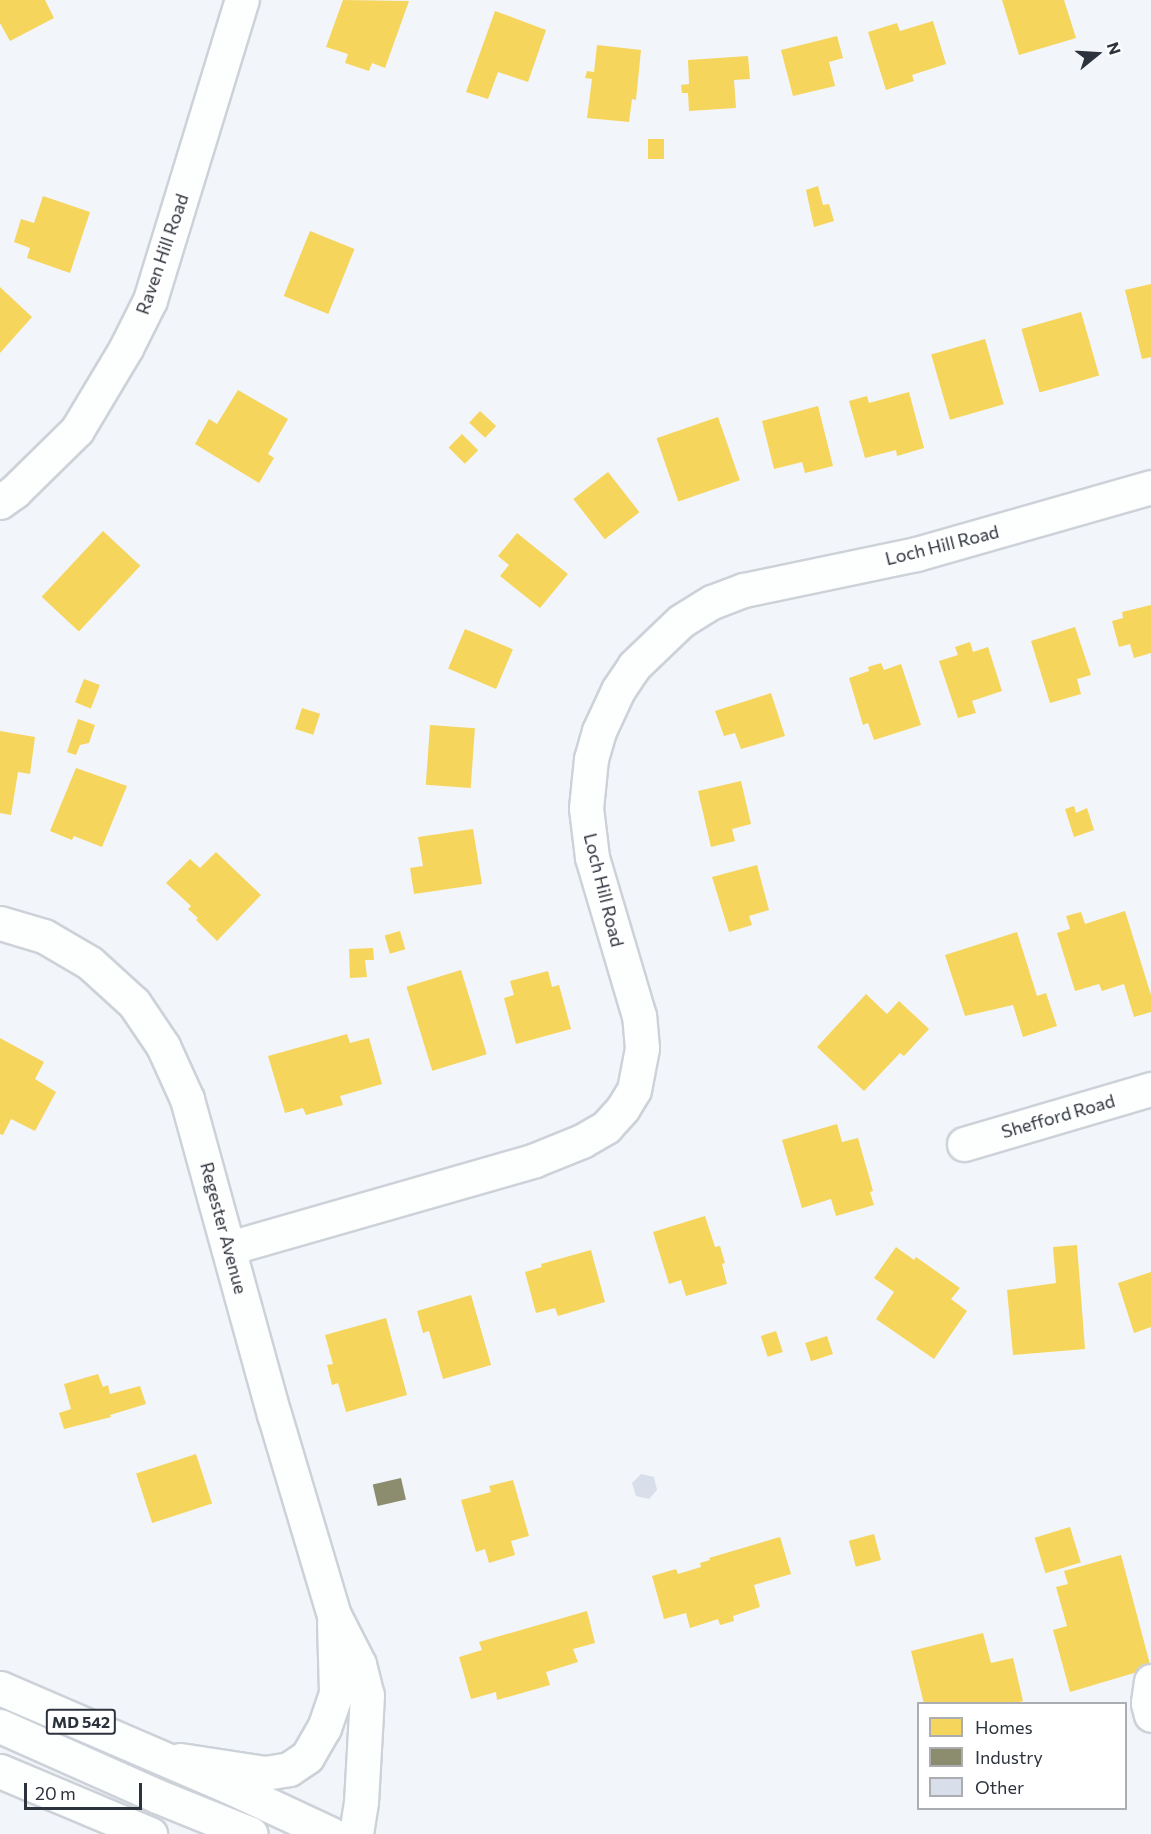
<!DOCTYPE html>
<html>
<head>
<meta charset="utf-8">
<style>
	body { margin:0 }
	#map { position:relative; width:1151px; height:1834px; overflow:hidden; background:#f2f5fa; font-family:Commissioner,sans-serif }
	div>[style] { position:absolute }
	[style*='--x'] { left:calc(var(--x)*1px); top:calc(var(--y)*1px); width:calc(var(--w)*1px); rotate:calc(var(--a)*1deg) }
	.homes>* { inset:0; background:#f6d55c; transform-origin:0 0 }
	.industry>* { inset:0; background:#8c8c6e; transform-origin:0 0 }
	.building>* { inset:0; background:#d8dfea }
	.roads { filter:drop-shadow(2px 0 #cdd2d9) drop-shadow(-2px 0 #cdd2d9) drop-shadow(0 2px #cdd2d9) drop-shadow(0 -2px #cdd2d9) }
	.minor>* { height:33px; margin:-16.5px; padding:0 16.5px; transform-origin:16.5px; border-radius:16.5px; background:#fdfefe }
	.major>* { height:33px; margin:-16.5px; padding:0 16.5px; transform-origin:16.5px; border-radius:16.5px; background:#fdfefe }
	span { translate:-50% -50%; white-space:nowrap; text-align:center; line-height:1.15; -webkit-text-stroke:6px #fff; paint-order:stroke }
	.shield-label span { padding:2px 4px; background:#fff; border:2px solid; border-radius:4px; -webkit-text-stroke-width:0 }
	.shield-label { font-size:16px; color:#2d333c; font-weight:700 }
	.street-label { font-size:18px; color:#2d333c }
	.legend { position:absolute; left:917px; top:1702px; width:210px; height:108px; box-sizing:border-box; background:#fff; border:2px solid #abadb1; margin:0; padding:8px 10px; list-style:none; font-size:18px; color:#2d333c }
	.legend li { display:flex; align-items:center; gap:12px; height:30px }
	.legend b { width:30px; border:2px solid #abadb1 }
	.north { position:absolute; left:1067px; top:24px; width:60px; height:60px; -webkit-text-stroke:4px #fff; paint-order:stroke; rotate:72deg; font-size:16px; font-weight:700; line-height:24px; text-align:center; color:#2d333c }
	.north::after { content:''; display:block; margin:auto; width:21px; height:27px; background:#2d333c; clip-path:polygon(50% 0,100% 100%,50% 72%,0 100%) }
	.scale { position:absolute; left:24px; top:1783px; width:118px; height:27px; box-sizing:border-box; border:3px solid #2d333c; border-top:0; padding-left:8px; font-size:18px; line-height:21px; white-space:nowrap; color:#2d333c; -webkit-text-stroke:4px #fff; paint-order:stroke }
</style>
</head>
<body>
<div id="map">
	<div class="homes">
		<div style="clip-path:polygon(0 0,45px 0,54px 18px,10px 41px,0 23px)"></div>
		<div style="clip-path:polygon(343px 0,409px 1px,385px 68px,372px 63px,369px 71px,345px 63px,348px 54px,326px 47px)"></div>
		<div style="clip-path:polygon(1002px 0,1064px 0,1076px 38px,1019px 55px)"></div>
		<div style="clip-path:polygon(495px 11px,546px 30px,528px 82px,498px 72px,488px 99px,466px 92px)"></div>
		<div style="clip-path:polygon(933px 21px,946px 64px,912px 75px,914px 81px,886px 90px,868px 32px,897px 23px,900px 31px)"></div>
		<div style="clip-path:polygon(837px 36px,843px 58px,829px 62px,835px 86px,793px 96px,781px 50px)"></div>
		<div style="clip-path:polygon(597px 45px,641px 50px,636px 100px,632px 99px,629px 122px,587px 118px,592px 79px,585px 78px,587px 71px,594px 72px)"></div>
		<div style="clip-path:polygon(748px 56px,750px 79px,734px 80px,736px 108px,689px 111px,688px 93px,682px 93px,681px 85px,689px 84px,688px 60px)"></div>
		<div style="left:648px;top:139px;width:16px;height:20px"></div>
		<div style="clip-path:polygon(818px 186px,823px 205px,829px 204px,834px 221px,814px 227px,806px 190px)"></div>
		<div style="clip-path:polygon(43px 196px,90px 212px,70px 273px,27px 258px,30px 248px,14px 242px,21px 219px,34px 223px)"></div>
		<div style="left:310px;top:231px;width:48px;height:70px;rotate:22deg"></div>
		<div style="clip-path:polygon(1151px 284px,1151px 357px,1142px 359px,1125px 290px)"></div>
		<div style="clip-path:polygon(0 287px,32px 317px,0 353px)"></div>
		<div style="left:1081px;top:312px;width:66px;height:62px;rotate:74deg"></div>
		<div style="left:985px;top:339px;width:68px;height:56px;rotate:74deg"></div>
		<div style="clip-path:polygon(238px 390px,288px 419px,268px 454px,274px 458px,259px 483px,195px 444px,209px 419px,217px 424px)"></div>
		<div style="clip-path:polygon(909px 392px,924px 448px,897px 456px,896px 450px,865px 458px,849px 401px,867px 396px,869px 403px)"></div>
		<div style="clip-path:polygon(818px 406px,833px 466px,805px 473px,802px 462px,774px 469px,762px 421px)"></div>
		<div style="left:480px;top:411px;width:22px;height:16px;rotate:43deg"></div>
		<div style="left:718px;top:417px;width:67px;height:65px;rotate:71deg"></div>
		<div style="left:462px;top:434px;width:23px;height:19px;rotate:45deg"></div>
		<div style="left:608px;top:472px;width:51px;height:44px;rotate:52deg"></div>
		<div style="left:103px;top:531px;width:51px;height:90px;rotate:43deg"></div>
		<div style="clip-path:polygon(517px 533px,568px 574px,540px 608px,500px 576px,509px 565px,498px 556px)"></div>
		<div style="clip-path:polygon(1151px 605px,1151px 653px,1134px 658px,1130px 644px,1119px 647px,1112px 621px,1123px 618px,1122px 612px)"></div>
		<div style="clip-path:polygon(1075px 627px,1091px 675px,1077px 679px,1081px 694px,1050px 703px,1031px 641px)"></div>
		<div style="left:465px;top:629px;width:52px;height:43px;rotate:23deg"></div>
		<div style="clip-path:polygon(970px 642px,973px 652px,988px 647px,1002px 691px,972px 701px,976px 713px,958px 718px,939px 661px,958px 655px,955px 647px)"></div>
		<div style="clip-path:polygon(881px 663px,884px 670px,901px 664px,921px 725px,874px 740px,868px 723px,863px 725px,849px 678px,869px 671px,868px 667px)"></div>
		<div style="left:84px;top:679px;width:17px;height:25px;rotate:21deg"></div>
		<div style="clip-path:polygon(771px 693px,785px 736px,741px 749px,735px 733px,724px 736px,715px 711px)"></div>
		<div style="left:302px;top:708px;width:19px;height:22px;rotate:18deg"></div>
		<div style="clip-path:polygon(78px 719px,95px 725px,89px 743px,80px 745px,76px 755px,67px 752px)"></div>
		<div style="left:430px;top:725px;width:45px;height:60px;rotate:4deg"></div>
		<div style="clip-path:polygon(0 731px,35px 737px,30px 774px,18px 772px,11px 815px,0 813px)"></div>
		<div style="clip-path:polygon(76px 768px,127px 786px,102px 847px,74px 836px,72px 840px,50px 831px)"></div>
		<div style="clip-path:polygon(741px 781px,751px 824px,732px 829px,735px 841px,711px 847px,698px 791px)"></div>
		<div style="clip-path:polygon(1074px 806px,1076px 813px,1087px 808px,1094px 830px,1074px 837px,1065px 809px)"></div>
		<div style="clip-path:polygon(473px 829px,482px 884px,414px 894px,410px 868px,423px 866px,418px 837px)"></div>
		<div style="clip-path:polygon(216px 852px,261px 895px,217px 941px,196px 920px,198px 918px,188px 909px,191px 906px,166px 883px,190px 859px,200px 868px)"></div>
		<div style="clip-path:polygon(757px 865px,769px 910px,749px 916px,752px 925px,729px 932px,712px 877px)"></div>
		<div style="clip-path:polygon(1125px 911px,1151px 995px,1151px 1012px,1134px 1017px,1124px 984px,1102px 991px,1099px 984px,1075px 991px,1057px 933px,1070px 929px,1066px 916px,1081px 912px,1085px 924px)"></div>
		<div style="left:400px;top:931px;width:19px;height:16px;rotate:74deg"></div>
		<div style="clip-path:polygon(1017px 932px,1037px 996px,1046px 993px,1057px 1026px,1023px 1037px,1013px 1005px,965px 1016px,945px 955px)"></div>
		<div style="clip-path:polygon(373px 948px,374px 960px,365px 960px,367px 977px,350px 978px,349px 949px)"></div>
		<div style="left:461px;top:970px;width:88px;height:57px;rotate:73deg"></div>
		<div style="clip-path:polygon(548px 971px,552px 987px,559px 985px,571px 1029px,516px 1044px,504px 998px,514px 995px,510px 981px)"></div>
		<div style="clip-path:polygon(866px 994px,887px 1014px,899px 1001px,929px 1029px,904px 1056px,900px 1053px,864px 1091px,817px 1047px)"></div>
		<div style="clip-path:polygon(347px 1034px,350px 1043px,369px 1038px,382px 1084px,340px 1096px,343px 1105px,306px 1115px,303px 1108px,285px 1113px,268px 1056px)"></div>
		<div style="clip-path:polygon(0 1038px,44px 1062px,35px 1079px,56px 1092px,35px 1131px,11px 1119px,3px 1135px,0 1134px)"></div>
		<div style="clip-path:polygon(837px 1124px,842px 1142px,858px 1138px,873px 1191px,870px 1192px,874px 1205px,836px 1216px,831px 1199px,802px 1208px,782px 1140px)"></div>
		<div style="clip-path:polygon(705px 1216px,715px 1247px,720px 1246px,725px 1263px,722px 1264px,727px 1284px,686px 1296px,681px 1280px,669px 1284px,653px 1232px)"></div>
		<div style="clip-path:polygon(1077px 1245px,1085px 1349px,1013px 1355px,1007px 1290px,1056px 1283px,1053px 1247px)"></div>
		<div style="clip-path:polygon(896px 1247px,914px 1260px,916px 1257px,960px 1288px,951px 1299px,967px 1311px,934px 1359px,876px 1319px,894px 1292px,874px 1278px)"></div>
		<div style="clip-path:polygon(591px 1250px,605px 1302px,558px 1316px,555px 1308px,536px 1313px,525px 1272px,542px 1267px,541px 1264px)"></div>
		<div style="clip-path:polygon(1151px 1272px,1151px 1327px,1134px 1333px,1118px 1283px)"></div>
		<div style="clip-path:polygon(471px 1295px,491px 1365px,443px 1379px,429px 1331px,423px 1333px,417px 1311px)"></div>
		<div style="clip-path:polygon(386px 1318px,407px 1395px,346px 1412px,338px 1383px,332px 1385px,327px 1365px,333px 1364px,325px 1335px)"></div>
		<div style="left:776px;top:1331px;width:22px;height:16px;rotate:72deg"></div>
		<div style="left:827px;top:1336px;width:19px;height:23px;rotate:72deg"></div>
		<div style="clip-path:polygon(98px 1374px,103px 1387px,108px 1385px,110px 1394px,140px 1386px,146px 1404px,110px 1415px,111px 1417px,64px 1429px,59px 1413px,71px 1409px,64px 1384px)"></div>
		<div style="left:196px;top:1454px;width:52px;height:63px;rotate:72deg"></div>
		<div style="clip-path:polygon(513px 1480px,529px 1536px,511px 1541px,515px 1555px,489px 1563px,485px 1549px,476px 1552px,461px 1500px,491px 1492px,489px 1486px)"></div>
		<div style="left:1070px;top:1527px;width:37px;height:37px;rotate:73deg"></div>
		<div style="left:874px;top:1534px;width:27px;height:26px;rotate:75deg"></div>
		<div style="clip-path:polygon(780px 1537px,791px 1574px,754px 1585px,760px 1607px,733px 1616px,734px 1621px,720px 1625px,718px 1619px,690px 1628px,686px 1613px,664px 1619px,652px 1576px,676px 1569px,678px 1574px,701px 1567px,700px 1563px,710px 1560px,709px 1558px)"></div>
		<div style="clip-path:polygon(1121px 1555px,1151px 1668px,1070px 1692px,1053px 1630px,1067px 1626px,1056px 1587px,1068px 1584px,1064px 1571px)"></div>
		<div style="clip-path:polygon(587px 1611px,595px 1643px,573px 1649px,578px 1662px,546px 1672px,550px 1685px,497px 1700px,496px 1692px,471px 1699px,459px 1657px,482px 1650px,479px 1642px)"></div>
		<div style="clip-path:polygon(983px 1633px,991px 1663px,1013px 1658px,1023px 1701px,1013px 1704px,924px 1704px,911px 1651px)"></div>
	</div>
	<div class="industry">
		<div style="left:401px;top:1478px;width:22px;height:29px;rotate:77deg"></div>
	</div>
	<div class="building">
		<div style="clip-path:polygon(641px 1474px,654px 1477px,657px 1490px,649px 1499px,636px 1496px,632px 1483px)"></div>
	</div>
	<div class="roads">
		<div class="minor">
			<div style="--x:0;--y:502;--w:19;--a:-36"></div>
			<div style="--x:15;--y:491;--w:87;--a:-44.5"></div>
			<div style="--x:77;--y:430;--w:96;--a:-59.1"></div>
			<div style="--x:126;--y:348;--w:54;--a:-63.4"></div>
			<div style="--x:150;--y:300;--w:314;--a:-73"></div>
			<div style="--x:0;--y:923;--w:46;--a:16.5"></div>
			<div style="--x:44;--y:936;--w:53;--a:30.4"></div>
			<div style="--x:90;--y:963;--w:59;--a:42.3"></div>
			<div style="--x:134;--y:1003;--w:52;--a:56"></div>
			<div style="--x:163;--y:1046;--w:58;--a:65.6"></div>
			<div style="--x:187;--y:1099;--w:327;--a:74.6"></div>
			<div style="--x:274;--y:1414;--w:210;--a:73.4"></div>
			<div style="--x:334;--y:1615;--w:55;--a:63"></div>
			<div style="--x:359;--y:1664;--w:32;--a:76"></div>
			<div style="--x:367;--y:1695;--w:107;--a:93.2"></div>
			<div style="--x:361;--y:1802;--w:32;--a:99"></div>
			<div style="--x:964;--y:1144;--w:195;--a:-16.4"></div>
			<div style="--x:229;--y:1248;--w:318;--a:-16"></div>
			<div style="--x:535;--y:1160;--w:51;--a:-22"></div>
			<div style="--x:582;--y:1141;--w:28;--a:-30"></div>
			<div style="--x:606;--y:1127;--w:25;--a:-48"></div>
			<div style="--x:623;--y:1108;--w:21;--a:-59"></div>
			<div style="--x:634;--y:1090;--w:43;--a:-79.2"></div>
			<div style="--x:642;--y:1048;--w:32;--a:-95"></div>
			<div style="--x:639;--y:1016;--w:166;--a:-106.5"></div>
			<div style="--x:592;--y:857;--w:49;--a:-97"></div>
			<div style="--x:586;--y:808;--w:49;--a:-84.2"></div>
			<div style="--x:591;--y:759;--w:29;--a:-74"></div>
			<div style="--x:599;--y:731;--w:45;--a:-65.1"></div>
			<div style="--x:618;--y:690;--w:29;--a:-56"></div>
			<div style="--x:634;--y:666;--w:65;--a:-43.8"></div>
			<div style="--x:681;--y:621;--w:36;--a:-32"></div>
			<div style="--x:712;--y:602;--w:34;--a:-21"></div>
			<div style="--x:744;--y:590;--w:176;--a:-11.8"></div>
			<div style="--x:916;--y:554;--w:244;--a:-15.9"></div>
			<div style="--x:1151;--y:1681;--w:22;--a:98"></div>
			<div style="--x:1148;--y:1703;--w:12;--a:76"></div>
			<div style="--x:180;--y:1760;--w:86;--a:8.7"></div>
			<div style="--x:265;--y:1773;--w:24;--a:-9"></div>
			<div style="--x:289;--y:1769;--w:22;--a:-34"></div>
			<div style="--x:307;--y:1757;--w:34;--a:-60"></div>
			<div style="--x:324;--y:1728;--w:37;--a:-71"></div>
			<div style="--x:336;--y:1693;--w:70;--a:-91.6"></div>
		</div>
		<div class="major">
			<div style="--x:0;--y:1688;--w:248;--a:23.3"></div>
			<div style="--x:228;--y:1786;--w:114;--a:25"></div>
			<div style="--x:0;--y:1726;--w:172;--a:24"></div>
			<div style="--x:157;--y:1796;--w:101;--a:22"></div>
			<div style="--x:0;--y:1771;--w:163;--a:22.8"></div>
		</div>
	</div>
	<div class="shield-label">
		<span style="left:81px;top:1722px">MD 542</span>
	</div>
	<div class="street-label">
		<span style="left:162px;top:254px;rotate:-71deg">Raven Hill Road</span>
		<span style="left:942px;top:545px;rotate:-14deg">Loch Hill Road</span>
		<span style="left:604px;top:890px;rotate:76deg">Loch Hill Road</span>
		<span style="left:1058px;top:1116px;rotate:-16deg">Shefford Road</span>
		<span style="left:224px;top:1228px;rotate:75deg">Regester Avenue</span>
	</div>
	<ul class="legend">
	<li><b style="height:16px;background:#f6d55c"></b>Homes</li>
	<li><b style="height:16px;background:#8c8c6e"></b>Industry</li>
	<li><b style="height:16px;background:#d8dfea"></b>Other</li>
	</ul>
	<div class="north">N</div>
	<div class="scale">20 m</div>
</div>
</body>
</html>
